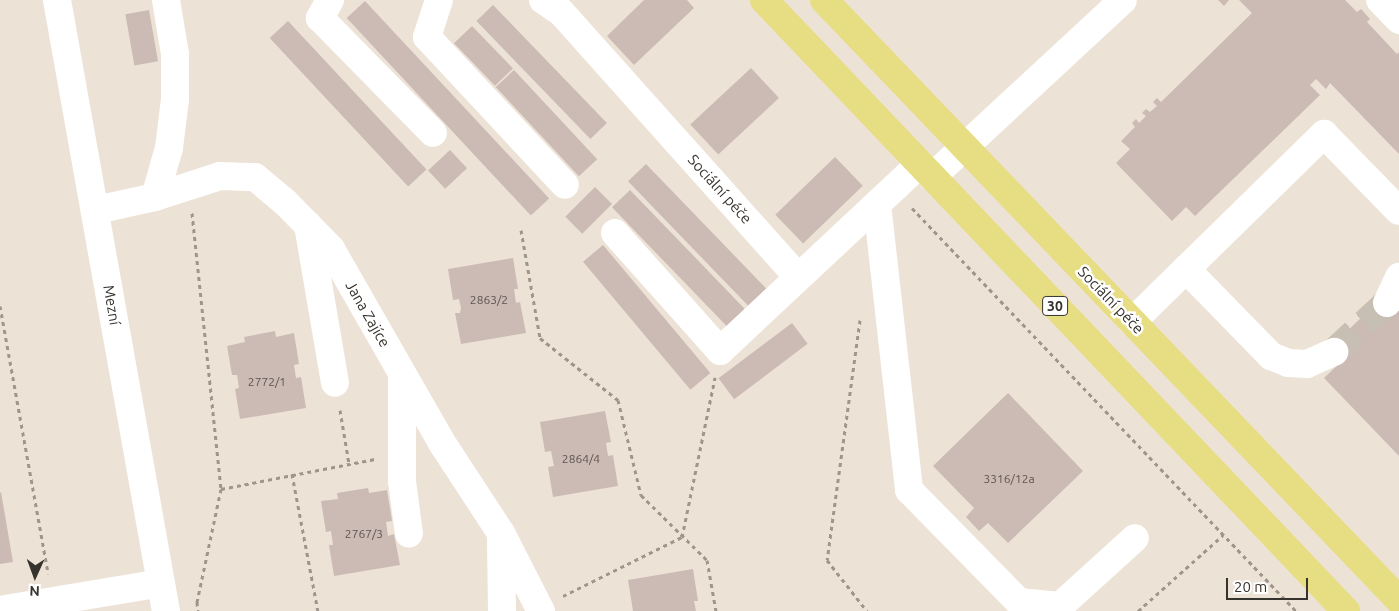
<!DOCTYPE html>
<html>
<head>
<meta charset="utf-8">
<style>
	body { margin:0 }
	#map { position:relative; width:1399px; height:611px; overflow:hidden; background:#ede2d6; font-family:Ubuntu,sans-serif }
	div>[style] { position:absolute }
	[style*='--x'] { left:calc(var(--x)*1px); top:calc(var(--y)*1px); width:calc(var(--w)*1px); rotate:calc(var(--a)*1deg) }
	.building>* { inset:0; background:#ccbbb5; transform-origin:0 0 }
	.minor-tunnel>* { height:28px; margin-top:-14px; transform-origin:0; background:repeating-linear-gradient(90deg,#c8bfb4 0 28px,transparent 0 42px) }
	.path>* { height:3px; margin-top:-1.5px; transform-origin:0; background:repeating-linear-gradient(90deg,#9e968d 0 4px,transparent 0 8px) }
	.minor>* { height:28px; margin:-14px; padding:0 14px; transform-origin:14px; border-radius:14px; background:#fff }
	.major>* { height:28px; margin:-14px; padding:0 14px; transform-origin:14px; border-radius:14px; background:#e7dd82 }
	span { translate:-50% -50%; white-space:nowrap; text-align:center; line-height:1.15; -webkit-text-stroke:5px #fff; paint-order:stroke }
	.number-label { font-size:12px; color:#5c544f }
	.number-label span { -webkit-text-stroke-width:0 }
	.shield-label span { padding:1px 4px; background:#fff; border:1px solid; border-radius:4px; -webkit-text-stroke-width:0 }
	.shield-label { font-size:14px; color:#36322d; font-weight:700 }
	.street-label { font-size:15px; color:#36322d }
	.north { position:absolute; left:10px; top:551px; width:50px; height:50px; -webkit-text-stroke:4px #fff; paint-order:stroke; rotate:182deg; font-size:14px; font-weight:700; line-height:20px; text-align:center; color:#36322d }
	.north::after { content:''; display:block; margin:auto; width:18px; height:22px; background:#36322d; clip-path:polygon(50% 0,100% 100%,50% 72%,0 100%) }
	.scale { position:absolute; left:1226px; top:578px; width:82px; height:22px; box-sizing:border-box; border:2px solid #36322d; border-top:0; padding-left:6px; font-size:15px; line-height:18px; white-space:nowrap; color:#36322d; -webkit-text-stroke:4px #fff; paint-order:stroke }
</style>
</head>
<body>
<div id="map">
	<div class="building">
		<div style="clip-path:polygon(644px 0,687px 0,694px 8px,634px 65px,607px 36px)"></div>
		<div style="clip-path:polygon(1218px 0,1229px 0,1224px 6px)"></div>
		<div style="clip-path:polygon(1239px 0,1345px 0,1357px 12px,1361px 9px,1370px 19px,1367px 22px,1397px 54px,1399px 52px,1399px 154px,1330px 83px,1326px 89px,1316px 79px,1310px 85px,1320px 95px,1195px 216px,1186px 207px,1172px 221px,1116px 163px,1130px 149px,1121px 141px,1135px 127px,1132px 123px,1136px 119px,1139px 123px,1146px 116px,1142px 113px,1146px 109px,1150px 112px,1157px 106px,1153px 102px,1157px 98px,1161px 102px,1252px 13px)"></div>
		<div style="left:365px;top:1px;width:270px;height:25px;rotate:47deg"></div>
		<div style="left:493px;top:5px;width:164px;height:23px;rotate:46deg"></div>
		<div style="left:149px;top:10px;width:52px;height:24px;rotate:80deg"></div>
		<div style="left:288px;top:21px;width:203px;height:25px;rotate:47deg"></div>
		<div style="left:472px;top:26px;width:59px;height:25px;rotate:46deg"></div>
		<div style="left:751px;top:68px;width:41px;height:83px;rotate:47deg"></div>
		<div style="left:514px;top:70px;width:122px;height:25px;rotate:47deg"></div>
		<div style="left:450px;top:150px;width:25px;height:30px;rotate:47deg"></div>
		<div style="left:835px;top:157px;width:40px;height:83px;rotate:46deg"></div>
		<div style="left:646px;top:164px;width:173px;height:25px;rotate:46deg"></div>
		<div style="left:595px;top:187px;width:24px;height:42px;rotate:45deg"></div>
		<div style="left:630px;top:190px;width:166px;height:25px;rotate:46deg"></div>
		<div style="left:603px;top:245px;width:167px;height:26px;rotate:50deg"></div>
		<div style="clip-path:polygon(513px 258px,518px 289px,514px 289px,516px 303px,520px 302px,526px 333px,461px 344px,455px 313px,460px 313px,461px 308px,459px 299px,453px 300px,448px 269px)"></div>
		<div style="clip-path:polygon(1382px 297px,1399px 306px,1399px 456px,1324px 378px,1342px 361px,1330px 348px)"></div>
		<div style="left:792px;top:323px;width:26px;height:92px;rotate:53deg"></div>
		<div style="clip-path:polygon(275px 331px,276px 337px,294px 333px,299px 364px,294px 365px,296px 378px,301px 377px,306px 408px,240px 419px,235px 389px,239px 388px,237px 375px,232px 375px,227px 346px,245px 342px,244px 337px)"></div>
		<div style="clip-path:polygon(1008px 393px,1083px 471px,1008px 543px,988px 523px,979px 531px,966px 517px,974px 508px,933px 466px)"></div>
		<div style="clip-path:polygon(605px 411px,611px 442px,606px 443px,608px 456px,613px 455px,618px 486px,553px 497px,548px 467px,554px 466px,551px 451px,545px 452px,540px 422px)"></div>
		<div style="clip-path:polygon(368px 488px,369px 493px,387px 490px,392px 521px,386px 522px,388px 536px,394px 534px,400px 565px,334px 576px,329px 545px,333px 545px,331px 531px,326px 532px,321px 501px,338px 499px,337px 493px)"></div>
		<div style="clip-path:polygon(1px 492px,13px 562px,0 564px,0 493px)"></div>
		<div style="clip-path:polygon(693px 569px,698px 601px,694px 601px,696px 611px,633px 611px,628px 580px)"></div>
	</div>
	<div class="minor-tunnel">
		<div style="--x:1334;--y:352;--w:72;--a:-42.8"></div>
	</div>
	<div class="path">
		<div style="--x:912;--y:208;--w:557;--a:46.38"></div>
		<div style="--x:192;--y:213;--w:278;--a:84"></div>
		<div style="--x:221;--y:489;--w:116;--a:102"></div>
		<div style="--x:197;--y:602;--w:9;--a:84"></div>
		<div style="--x:521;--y:230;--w:110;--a:80"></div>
		<div style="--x:540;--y:338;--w:100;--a:38.5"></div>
		<div style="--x:618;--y:400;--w:98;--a:76.4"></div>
		<div style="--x:641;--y:495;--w:93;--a:44.6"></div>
		<div style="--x:707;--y:560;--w:52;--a:80"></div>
		<div style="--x:0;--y:306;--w:272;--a:79.8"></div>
		<div style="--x:860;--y:320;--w:242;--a:97.8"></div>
		<div style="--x:827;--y:560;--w:65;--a:51.9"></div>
		<div style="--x:340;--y:410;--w:55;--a:80.5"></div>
		<div style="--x:292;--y:474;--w:139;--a:79.3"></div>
		<div style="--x:221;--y:489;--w:157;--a:-11"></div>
		<div style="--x:563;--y:596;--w:133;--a:-26.4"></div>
		<div style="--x:682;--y:537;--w:163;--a:-78.3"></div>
		<div style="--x:1138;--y:611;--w:114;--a:-41.8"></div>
	</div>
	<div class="minor">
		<div style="--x:57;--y:0;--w:621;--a:79.89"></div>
		<div style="--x:330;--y:0;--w:21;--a:119"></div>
		<div style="--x:320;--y:18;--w:161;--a:45.5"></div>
		<div style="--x:439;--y:0;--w:39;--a:108"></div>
		<div style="--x:427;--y:37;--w:202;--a:47"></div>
		<div style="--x:543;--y:0;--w:22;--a:34"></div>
		<div style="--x:561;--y:12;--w:356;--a:48.2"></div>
		<div style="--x:1380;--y:0;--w:28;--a:46"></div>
		<div style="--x:932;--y:177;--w:260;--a:-42.8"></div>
		<div style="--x:155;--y:197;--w:51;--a:-74.1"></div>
		<div style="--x:169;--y:148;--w:49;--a:-83"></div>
		<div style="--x:175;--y:99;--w:45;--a:-90"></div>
		<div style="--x:175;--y:54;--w:55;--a:-99.5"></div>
		<div style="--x:877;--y:204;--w:288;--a:83.6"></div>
		<div style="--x:909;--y:490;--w:157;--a:45.5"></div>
		<div style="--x:1019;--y:602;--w:41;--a:5.6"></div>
		<div style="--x:1060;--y:606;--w:101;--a:-42.2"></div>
		<div style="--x:96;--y:210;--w:60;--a:-12.4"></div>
		<div style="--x:155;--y:197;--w:68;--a:-17.9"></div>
		<div style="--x:220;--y:176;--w:35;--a:2"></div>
		<div style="--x:255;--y:177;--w:39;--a:40"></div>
		<div style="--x:285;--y:202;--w:66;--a:45.6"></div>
		<div style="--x:331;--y:249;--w:227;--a:60.2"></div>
		<div style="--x:444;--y:446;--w:104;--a:56.8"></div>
		<div style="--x:501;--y:533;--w:88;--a:62.9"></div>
		<div style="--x:308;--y:225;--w:160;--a:80.3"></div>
		<div style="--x:615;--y:233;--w:158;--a:48.3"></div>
		<div style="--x:720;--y:351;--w:274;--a:-43.1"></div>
		<div style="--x:1186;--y:269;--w:122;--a:45.7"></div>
		<div style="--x:1271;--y:356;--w:18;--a:22"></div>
		<div style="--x:1288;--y:363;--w:19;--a:3"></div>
		<div style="--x:1307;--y:364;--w:30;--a:-24"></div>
		<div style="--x:1387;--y:303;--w:29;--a:-65"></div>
		<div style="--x:1132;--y:322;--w:269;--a:-44.4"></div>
		<div style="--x:1324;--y:134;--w:107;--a:45.8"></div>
		<div style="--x:402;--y:374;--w:107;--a:90"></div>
		<div style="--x:402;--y:481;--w:53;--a:82.5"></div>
		<div style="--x:501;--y:539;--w:72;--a:89.2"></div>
		<div style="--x:0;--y:610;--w:163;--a:-9.5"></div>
	</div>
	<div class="major">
		<div style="--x:764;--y:0;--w:844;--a:46.39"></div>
		<div style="--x:824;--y:0;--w:831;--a:46.22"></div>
	</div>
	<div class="number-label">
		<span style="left:489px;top:300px">2863/2</span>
		<span style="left:267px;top:382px">2772/1</span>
		<span style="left:581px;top:459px">2864/4</span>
		<span style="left:1009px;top:479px">3316/12a</span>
		<span style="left:364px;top:534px">2767/3</span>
	</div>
	<div class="shield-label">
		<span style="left:1055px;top:306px">30</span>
	</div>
	<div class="street-label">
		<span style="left:720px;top:189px;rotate:48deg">Sociální péče</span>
		<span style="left:1111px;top:300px;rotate:46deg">Sociální péče</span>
		<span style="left:112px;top:305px;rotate:80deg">Mezní</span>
		<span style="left:368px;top:314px;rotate:60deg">Jana Zajíce</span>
	</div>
	<div class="north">N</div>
	<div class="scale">20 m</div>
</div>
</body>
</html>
